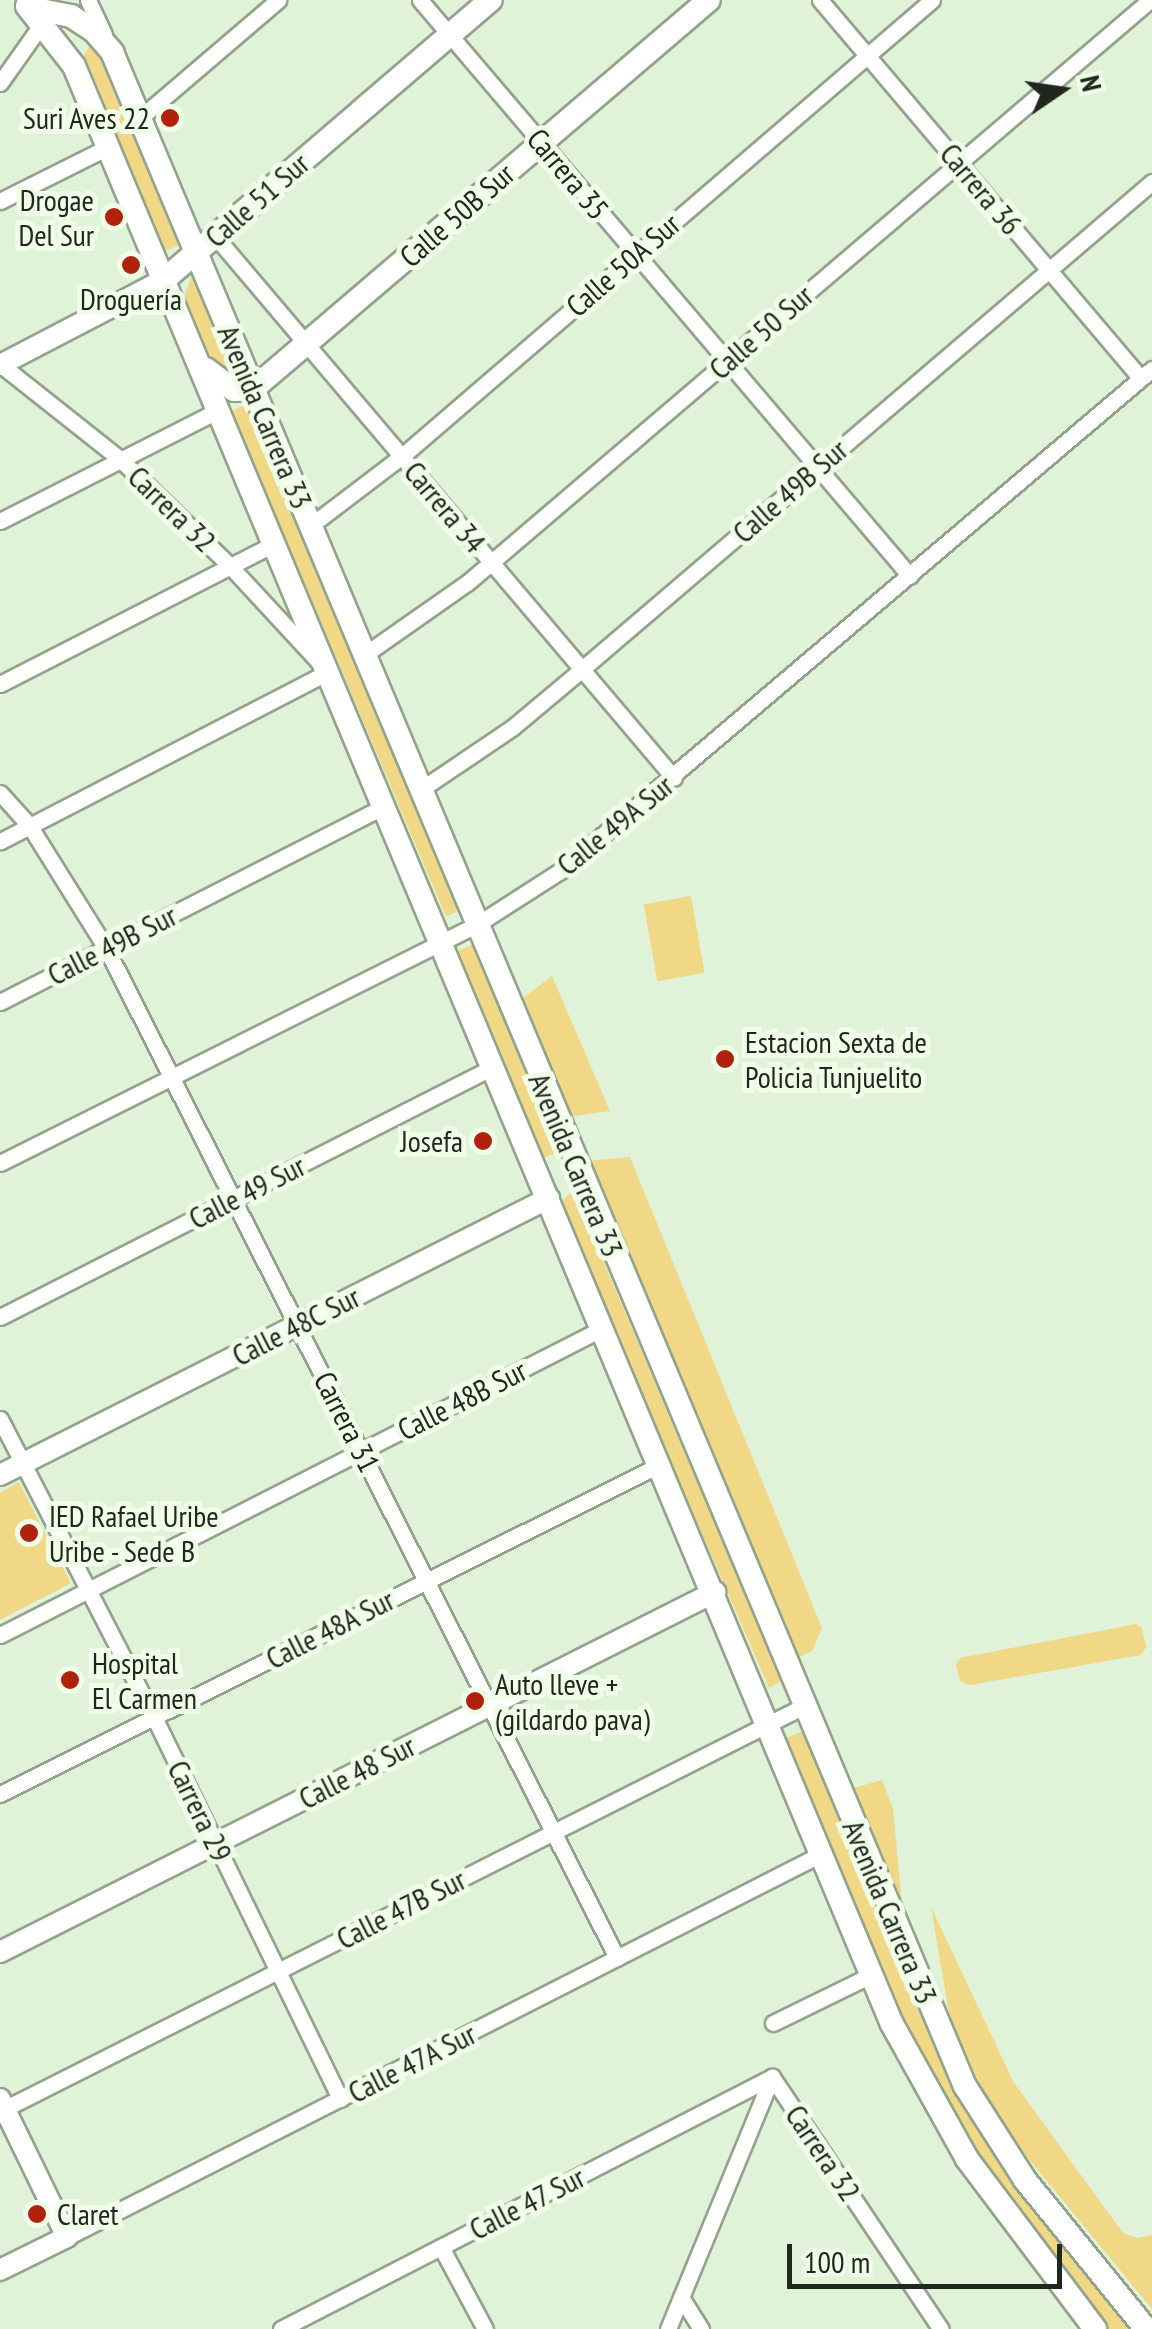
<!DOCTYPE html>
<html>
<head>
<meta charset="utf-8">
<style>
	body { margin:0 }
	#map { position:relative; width:1152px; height:2329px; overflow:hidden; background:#e0f2d8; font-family:"PT Sans Narrow",sans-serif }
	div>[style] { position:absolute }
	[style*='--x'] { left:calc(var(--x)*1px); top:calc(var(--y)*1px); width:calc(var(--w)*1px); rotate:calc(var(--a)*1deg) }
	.green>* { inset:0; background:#f0d886; transform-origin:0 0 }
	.roads { filter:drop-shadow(2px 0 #92a38b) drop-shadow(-2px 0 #92a38b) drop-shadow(0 2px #92a38b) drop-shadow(0 -2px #92a38b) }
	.minor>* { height:15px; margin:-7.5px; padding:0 7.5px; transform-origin:7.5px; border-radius:7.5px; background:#fff }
	.tertiary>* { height:20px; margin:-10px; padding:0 10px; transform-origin:10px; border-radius:10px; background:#fff }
	.secondary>* { height:22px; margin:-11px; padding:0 11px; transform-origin:11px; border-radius:11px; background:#fff }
	.dots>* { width:28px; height:28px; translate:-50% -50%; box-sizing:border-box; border:5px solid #f0fee9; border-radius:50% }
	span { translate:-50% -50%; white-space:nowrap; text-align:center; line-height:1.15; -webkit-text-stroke:10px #f0fee9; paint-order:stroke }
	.poi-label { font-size:30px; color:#20271d }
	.right { translate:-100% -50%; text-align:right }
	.left { translate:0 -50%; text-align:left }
	.street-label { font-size:30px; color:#20271d }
	.north { position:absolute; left:1012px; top:40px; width:100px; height:100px; -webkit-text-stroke:8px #f0fee9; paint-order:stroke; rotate:77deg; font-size:28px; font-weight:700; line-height:40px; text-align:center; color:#20271d }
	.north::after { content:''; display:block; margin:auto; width:35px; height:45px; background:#20271d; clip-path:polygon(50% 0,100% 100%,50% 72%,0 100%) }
	.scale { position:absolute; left:787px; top:2244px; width:275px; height:45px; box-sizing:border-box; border:5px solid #20271d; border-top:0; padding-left:12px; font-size:30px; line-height:35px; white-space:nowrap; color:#20271d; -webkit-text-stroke:8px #f0fee9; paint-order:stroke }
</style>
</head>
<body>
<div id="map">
	<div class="green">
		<div style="clip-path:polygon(89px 47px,99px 49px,182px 244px,165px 251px,84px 55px)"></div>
		<div style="clip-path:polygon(192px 275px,238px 378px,216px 369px,184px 297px)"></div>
		<div style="left:248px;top:404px;width:549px;height:18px;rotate:67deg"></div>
		<div style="left:691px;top:896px;width:78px;height:48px;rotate:80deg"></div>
		<div style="left:472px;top:945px;width:224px;height:21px;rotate:67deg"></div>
		<div style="clip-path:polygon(552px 976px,610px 1111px,567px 1117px,518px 1002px)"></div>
		<div style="clip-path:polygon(630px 1157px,822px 1628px,812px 1651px,795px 1659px,586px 1161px)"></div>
		<div style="clip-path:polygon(573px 1190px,782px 1681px,769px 1688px,559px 1205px)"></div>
		<div style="clip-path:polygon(19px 1482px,71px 1583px,0 1620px,0 1493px)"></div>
		<div style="clip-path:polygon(1136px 1624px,1142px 1628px,1146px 1647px,1141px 1655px,970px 1685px,960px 1681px,956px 1665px,960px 1658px)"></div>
		<div style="clip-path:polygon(803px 1731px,898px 1968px,957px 2092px,1135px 2329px,1109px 2329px,1085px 2302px,969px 2143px,900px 2016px,836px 1864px,786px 1738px)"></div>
		<div style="clip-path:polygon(882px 1780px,893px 1809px,903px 1915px,850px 1789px)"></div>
		<div style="clip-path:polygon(931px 1907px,1014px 2083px,1123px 2233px,1137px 2238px,1152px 2235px,1152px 2309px,1028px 2158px,988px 2102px,950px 2019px)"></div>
	</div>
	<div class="roads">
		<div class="minor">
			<div style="--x:88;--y:0;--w:38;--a:65"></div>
			<div style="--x:420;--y:0;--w:756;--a:49.61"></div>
			<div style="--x:820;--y:0;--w:496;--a:49.7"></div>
			<div style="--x:0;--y:83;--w:75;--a:-54.8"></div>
			<div style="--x:140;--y:118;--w:182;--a:-40.5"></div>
			<div style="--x:0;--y:201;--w:121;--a:-26.6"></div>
			<div style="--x:215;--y:236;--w:710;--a:49.74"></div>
			<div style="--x:0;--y:364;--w:154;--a:38.4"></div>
			<div style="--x:121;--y:460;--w:152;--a:44.2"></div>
			<div style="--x:230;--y:566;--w:144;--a:47.2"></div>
			<div style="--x:328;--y:672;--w:369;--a:152.7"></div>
			<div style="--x:0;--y:521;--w:246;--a:-26.9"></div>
			<div style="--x:310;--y:526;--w:116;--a:-37.3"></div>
			<div style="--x:402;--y:456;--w:699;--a:-40.71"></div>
			<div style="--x:364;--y:655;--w:126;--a:-35"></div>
			<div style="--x:467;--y:583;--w:898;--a:-40.48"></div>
			<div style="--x:0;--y:684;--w:309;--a:-27.1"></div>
			<div style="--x:420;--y:790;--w:112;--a:-34.1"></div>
			<div style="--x:513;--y:727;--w:90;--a:-40"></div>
			<div style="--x:582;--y:669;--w:750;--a:-40.51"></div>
			<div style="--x:0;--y:793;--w:43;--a:47.8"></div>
			<div style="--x:29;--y:825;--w:145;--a:58"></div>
			<div style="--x:106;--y:948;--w:1132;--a:63.16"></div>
			<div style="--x:0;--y:1002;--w:431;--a:-27"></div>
			<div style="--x:0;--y:1163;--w:532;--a:-26.57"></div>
			<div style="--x:476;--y:925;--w:100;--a:-32.7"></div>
			<div style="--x:560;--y:871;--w:776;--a:-40.3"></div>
			<div style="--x:0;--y:1317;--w:553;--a:-26.89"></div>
			<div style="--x:0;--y:1419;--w:335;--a:62.7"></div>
			<div style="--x:154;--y:1717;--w:425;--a:64"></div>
			<div style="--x:0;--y:1635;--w:677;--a:-26.98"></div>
			<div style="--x:0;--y:1794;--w:739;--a:-26.53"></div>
			<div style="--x:773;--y:2023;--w:109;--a:-26.1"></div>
			<div style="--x:772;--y:2077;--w:303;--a:56.2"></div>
			<div style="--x:0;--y:2111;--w:898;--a:-26.74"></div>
			<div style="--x:67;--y:2237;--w:848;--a:-26.93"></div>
			<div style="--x:441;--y:2247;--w:93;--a:61.8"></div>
			<div style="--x:681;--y:2297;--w:38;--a:58"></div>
			<div style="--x:281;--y:2329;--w:552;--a:-27.17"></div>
			<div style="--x:668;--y:2329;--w:273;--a:-67.6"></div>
		</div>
		<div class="tertiary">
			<div style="--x:0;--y:365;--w:186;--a:-27.5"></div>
			<div style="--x:0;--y:1475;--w:615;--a:-26.77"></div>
			<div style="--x:0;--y:1952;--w:801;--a:-26.73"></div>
			<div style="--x:0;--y:2099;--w:153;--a:64.1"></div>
			<div style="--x:67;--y:2237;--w:75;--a:153.8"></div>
		</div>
		<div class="secondary">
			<div style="--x:27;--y:6;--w:76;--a:51.9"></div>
			<div style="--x:74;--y:66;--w:2122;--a:67.33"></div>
			<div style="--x:892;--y:2024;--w:154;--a:60.9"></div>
			<div style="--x:967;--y:2159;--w:213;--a:53"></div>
			<div style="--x:30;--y:8;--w:42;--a:11"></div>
			<div style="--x:71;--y:16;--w:27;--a:33"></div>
			<div style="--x:94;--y:31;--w:28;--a:49"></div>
			<div style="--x:112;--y:52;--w:2206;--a:67.25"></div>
			<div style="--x:965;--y:2086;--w:112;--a:57.4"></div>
			<div style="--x:1025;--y:2180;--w:192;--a:50.9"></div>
			<div style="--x:165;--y:279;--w:429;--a:-40.6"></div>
			<div style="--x:206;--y:369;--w:35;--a:37"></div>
			<div style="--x:234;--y:390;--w:19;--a:-3"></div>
			<div style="--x:253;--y:389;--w:599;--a:-40.47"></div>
		</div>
	</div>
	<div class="dots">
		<div style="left:170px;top:118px;background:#b0220d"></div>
		<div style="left:114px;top:217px;background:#b0220d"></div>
		<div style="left:131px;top:265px;background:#b0220d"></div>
		<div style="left:725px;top:1059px;background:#b0220d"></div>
		<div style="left:483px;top:1141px;background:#b0220d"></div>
		<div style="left:29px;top:1533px;background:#b0220d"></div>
		<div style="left:70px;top:1680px;background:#b0220d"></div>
		<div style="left:475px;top:1701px;background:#b0220d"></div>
		<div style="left:37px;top:2214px;background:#b0220d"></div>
	</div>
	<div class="poi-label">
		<span class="right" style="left:150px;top:118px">Suri Aves 22</span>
		<span class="right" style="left:94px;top:217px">Drogae<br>Del Sur</span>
		<span style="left:131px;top:299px">Droguería</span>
		<span class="left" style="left:745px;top:1059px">Estacion Sexta de<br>Policia Tunjuelito</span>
		<span class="right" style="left:463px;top:1141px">Josefa</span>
		<span class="left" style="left:49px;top:1533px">IED Rafael Uribe<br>Uribe - Sede B</span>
		<span class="left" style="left:92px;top:1680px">Hospital<br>El Carmen</span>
		<span class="left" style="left:495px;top:1701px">Auto lleve +<br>(gildardo pava)</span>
		<span class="left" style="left:57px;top:2214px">Claret</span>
	</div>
	<div class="street-label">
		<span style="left:568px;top:174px;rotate:50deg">Carrera 35</span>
		<span style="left:981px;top:189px;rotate:50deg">Carrera 36</span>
		<span style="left:257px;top:200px;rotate:-41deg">Calle 51 Sur</span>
		<span style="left:457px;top:215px;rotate:-41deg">Calle 50B Sur</span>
		<span style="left:623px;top:265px;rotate:-41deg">Calle 50A Sur</span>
		<span style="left:761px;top:332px;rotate:-41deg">Calle 50 Sur</span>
		<span style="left:265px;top:417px;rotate:67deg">Avenida Carrera 33</span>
		<span style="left:790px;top:491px;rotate:-41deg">Calle 49B Sur</span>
		<span style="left:445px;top:507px;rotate:50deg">Carrera 34</span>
		<span style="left:172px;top:509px;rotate:44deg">Carrera 32</span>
		<span style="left:615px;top:825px;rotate:-39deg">Calle 49A Sur</span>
		<span style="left:112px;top:945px;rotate:-27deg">Calle 49B Sur</span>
		<span style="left:576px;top:1165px;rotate:67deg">Avenida Carrera 33</span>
		<span style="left:247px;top:1192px;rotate:-27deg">Calle 49 Sur</span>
		<span style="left:296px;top:1326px;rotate:-27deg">Calle 48C Sur</span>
		<span style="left:462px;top:1400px;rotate:-27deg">Calle 48B Sur</span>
		<span style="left:347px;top:1422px;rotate:63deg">Carrera 31</span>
		<span style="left:330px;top:1629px;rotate:-27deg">Calle 48A Sur</span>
		<span style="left:357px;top:1772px;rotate:-27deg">Calle 48 Sur</span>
		<span style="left:200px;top:1811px;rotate:64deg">Carrera 29</span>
		<span style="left:401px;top:1909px;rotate:-27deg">Calle 47B Sur</span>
		<span style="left:890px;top:1912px;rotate:67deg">Avenida Carrera 33</span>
		<span style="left:412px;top:2063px;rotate:-27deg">Calle 47A Sur</span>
		<span style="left:823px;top:2153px;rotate:56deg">Carrera 32</span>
		<span style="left:527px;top:2203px;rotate:-27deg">Calle 47 Sur</span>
	</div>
	<div class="north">N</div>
	<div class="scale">100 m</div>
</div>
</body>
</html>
